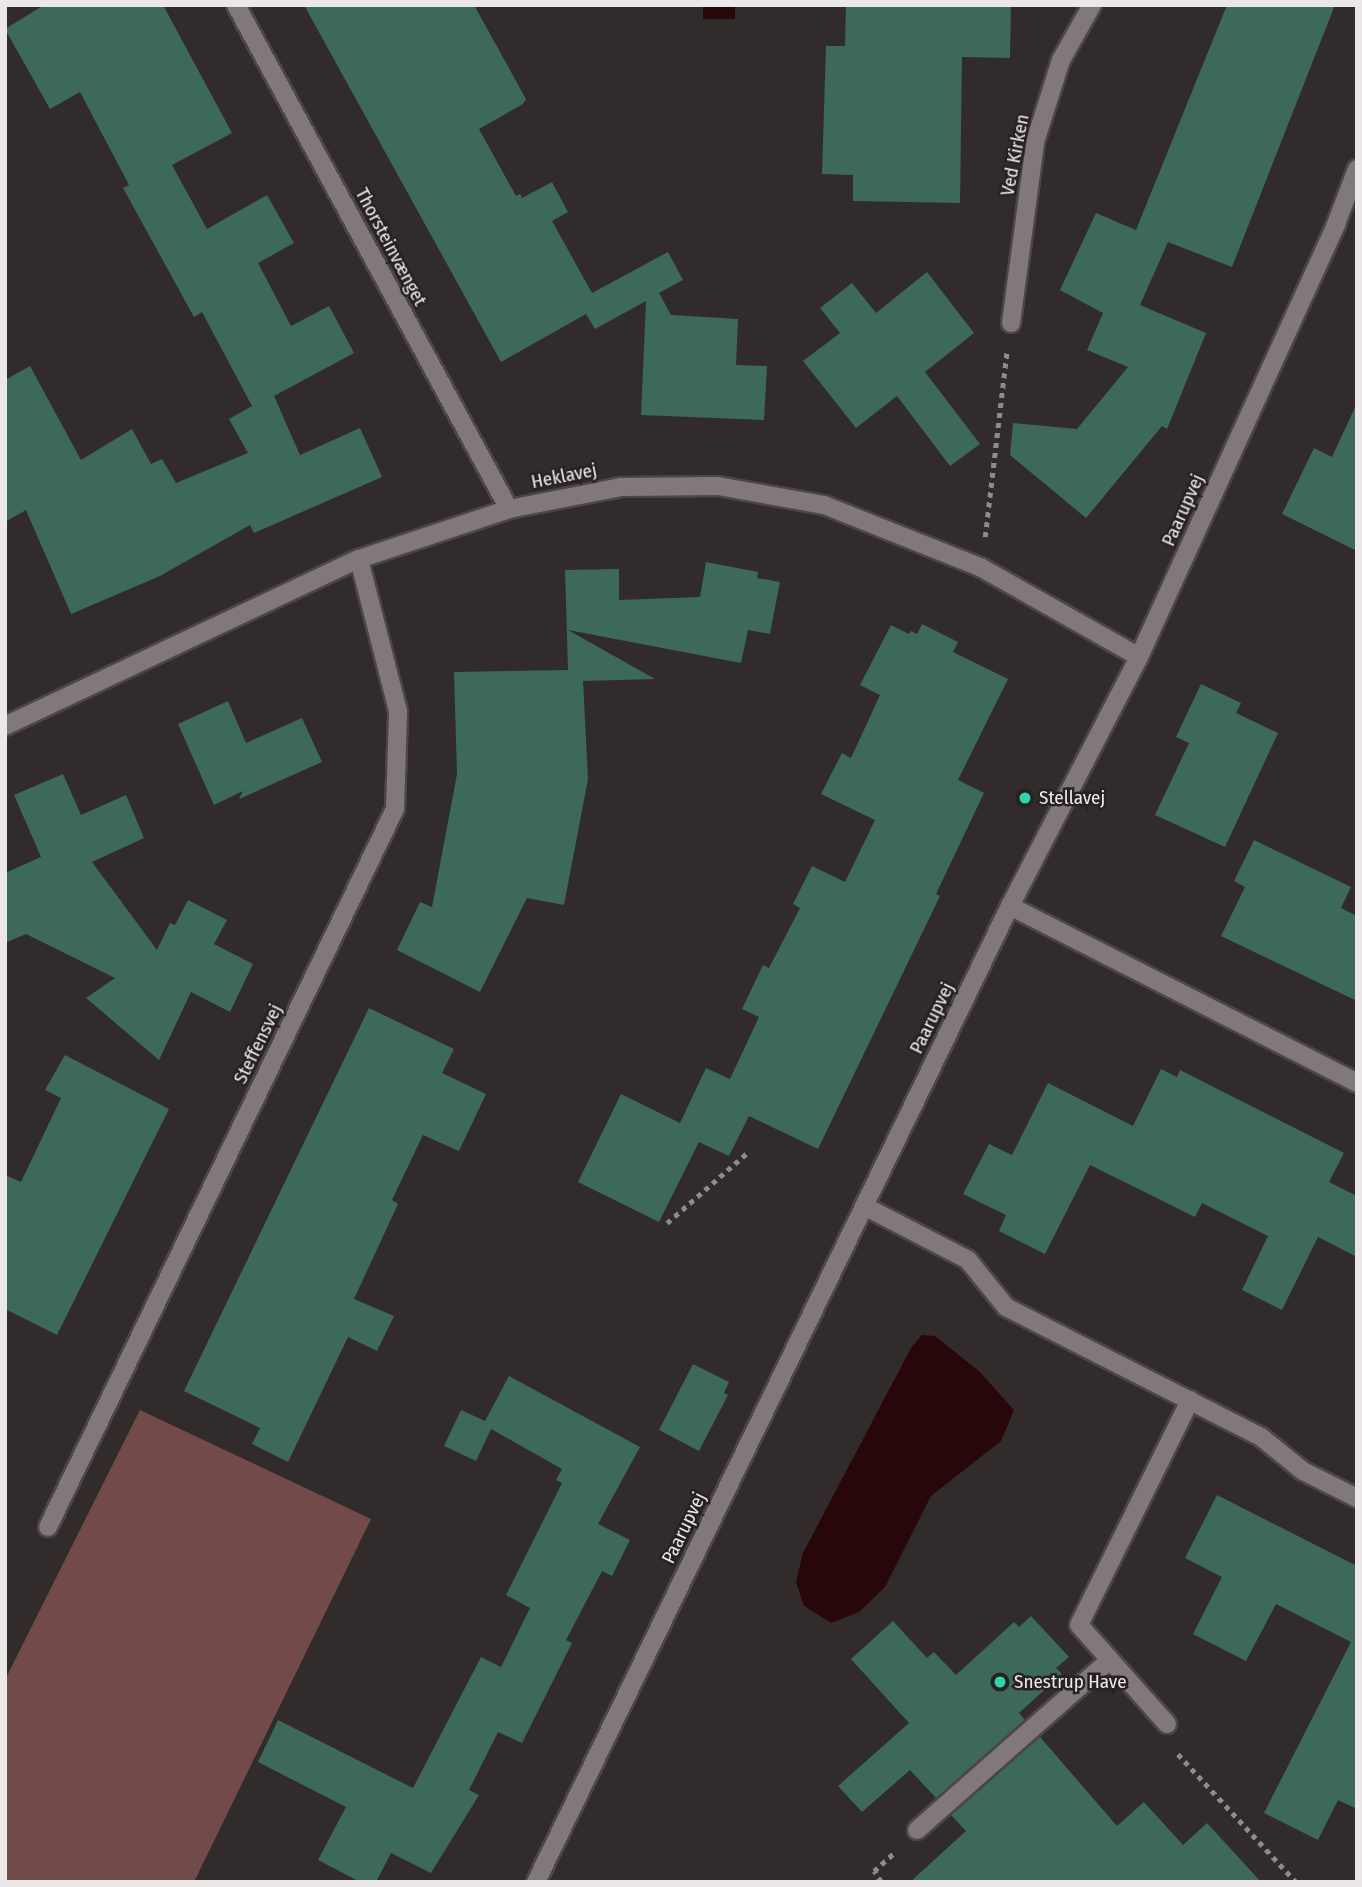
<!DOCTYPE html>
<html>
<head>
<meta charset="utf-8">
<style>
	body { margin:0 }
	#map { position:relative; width:1362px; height:1887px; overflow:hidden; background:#322b2b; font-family:"Fira Sans Condensed",sans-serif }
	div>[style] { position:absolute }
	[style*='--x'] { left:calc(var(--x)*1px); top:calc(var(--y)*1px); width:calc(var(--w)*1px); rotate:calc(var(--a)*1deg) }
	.green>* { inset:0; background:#724a4a }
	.water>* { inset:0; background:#28070a; transform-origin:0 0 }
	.building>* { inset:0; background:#3c695a }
	.path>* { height:4.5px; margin-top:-2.25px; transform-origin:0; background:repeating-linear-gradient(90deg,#908a8a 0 5px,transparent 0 10px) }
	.roads { filter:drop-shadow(2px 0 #4d4646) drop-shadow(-2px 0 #4d4646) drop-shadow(0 2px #4d4646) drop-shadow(0 -2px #4d4646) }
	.minor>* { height:18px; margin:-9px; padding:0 9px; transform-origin:9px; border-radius:9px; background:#817979 }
	.dots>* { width:19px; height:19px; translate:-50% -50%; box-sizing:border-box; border:4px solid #282121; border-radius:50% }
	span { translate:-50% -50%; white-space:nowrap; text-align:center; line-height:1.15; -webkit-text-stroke:5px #282121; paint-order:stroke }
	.street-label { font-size:19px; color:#ede8e8 }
	.poi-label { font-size:19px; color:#ede8e8 }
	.left { translate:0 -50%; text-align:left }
	.frame { position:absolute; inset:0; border:7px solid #ede8e8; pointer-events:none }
</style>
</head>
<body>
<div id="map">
	<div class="green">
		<div style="clip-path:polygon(140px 1410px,371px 1519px,194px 1882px,5px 1882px,5px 1680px)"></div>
	</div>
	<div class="water">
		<div style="left:703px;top:5px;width:32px;height:14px"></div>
		<div style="clip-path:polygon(922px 1335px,935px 1336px,980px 1372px,1014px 1410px,1001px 1441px,931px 1496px,885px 1587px,859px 1612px,831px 1623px,804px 1606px,796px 1582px,803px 1553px,911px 1348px)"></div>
	</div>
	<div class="building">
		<div style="clip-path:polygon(44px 5px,163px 5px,232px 133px,172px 165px,207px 229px,267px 195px,294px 243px,258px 263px,291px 326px,329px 306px,354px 353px,274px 396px,300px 455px,360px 428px,382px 477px,254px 533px,250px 525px,160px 576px,71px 614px,26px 510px,5px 522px,5px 380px,30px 366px,81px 460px,132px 429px,151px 464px,162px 459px,176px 483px,248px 453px,229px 419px,252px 406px,202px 312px,194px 317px,123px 188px,129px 185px,80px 92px,50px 109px,5px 29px)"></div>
		<div style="clip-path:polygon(304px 5px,474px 5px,526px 99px,523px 104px,479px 129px,516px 196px,520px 194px,522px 198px,552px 182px,568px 212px,552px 221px,592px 293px,668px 252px,683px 280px,659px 293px,671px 315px,738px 319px,736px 365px,767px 366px,764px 420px,641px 415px,646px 301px,595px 329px,586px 314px,501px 362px)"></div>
		<div style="clip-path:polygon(846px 5px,1011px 5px,1010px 58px,962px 57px,960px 203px,853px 201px,853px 175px,822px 174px,826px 46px,845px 46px)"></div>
		<div style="clip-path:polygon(1227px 5px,1335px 5px,1232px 267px,1168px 242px,1140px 305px,1206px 333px,1167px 429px,1162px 426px,1086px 518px,1010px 455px,1013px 423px,1077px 429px,1128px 367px,1087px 350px,1103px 313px,1060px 290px,1096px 213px,1136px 230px)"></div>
		<div style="clip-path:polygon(927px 272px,974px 333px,925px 372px,980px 444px,950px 466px,897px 396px,856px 428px,803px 361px,840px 333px,820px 308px,852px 283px,876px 313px)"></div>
		<div style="clip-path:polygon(1357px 403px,1357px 551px,1282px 514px,1314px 448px,1332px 457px)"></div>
		<div style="clip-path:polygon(706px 562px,758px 572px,757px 578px,780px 582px,770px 634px,748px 630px,741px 663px,568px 630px,655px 679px,583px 681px,588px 779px,564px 905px,527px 898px,480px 992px,397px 950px,420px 902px,432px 907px,457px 774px,454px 672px,568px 670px,565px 570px,619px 569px,619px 600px,700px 597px)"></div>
		<div style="clip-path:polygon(922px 624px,958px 642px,953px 652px,1008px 679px,958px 780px,984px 793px,936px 894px,940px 896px,818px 1149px,749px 1116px,729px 1156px,699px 1142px,659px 1222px,578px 1182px,621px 1094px,680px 1123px,706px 1068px,730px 1079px,759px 1017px,742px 1009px,763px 965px,769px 968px,800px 908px,793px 904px,812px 866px,845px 882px,875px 820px,821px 794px,842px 753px,851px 758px,880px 695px,860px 685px,891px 625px,909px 634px,911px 631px,917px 634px)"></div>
		<div style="clip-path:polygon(1201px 684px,1241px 703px,1236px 713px,1278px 733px,1225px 847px,1155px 815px,1189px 743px,1176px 737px)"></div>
		<div style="clip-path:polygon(228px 701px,246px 743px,302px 718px,322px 762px,239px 799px,243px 791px,214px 805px,178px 724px)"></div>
		<div style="clip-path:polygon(63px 774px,81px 815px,126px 795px,144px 838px,92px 862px,157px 950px,170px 923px,175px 925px,188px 900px,227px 920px,214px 944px,253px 964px,230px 1012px,191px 992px,159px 1060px,86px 998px,115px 978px,26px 934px,5px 943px,5px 873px,41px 857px,14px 795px)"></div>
		<div style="clip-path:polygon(1254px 840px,1351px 887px,1341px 908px,1357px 916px,1357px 1001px,1221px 936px,1245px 887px,1234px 881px)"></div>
		<div style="clip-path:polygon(369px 1008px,454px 1049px,442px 1073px,486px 1094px,459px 1151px,423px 1135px,392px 1200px,398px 1204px,354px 1299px,394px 1316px,377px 1351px,348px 1337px,288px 1462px,252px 1444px,260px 1428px,184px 1391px)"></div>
		<div style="clip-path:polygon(65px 1055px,169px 1109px,57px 1335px,5px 1309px,5px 1175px,21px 1182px,61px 1098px,45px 1090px)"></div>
		<div style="clip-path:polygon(1161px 1069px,1177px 1077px,1180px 1070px,1344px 1153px,1329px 1182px,1357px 1196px,1357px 1257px,1318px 1237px,1282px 1310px,1242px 1290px,1268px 1236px,1202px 1203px,1195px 1217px,1090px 1165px,1045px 1254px,999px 1231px,1006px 1215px,963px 1194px,989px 1144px,1012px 1155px,1048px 1083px,1133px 1126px)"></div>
		<div style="clip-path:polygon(693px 1364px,729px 1382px,724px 1393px,728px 1395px,699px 1451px,659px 1430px)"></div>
		<div style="clip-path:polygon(509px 1376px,640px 1447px,598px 1524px,630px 1540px,612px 1576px,602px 1571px,566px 1640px,572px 1643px,522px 1743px,498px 1732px,469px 1790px,479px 1795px,431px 1873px,391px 1853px,376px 1882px,360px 1882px,318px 1860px,346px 1807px,258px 1762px,278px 1720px,413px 1788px,481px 1657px,501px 1667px,530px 1608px,506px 1595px,562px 1483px,556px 1480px,562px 1469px,491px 1429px,476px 1461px,444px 1446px,461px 1410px,485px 1421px)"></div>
		<div style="clip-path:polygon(1217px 1495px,1357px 1566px,1357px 1809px,1338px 1800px,1318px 1840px,1264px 1813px,1351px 1642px,1276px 1604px,1246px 1661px,1193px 1634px,1222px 1577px,1185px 1558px)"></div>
		<div style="clip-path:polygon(1031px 1616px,1069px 1657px,1056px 1668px,1062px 1674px,1019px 1713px,1025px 1720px,936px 1798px,910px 1770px,862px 1812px,838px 1786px,909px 1723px,851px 1659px,893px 1621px,927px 1658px,934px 1652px,956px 1675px,1014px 1622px,1019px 1627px)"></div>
		<div style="clip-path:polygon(1040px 1737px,1117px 1826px,1144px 1802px,1183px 1845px,1207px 1823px,1261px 1882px,910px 1882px,966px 1831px,951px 1815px)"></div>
	</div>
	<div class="path">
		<div style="--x:985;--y:537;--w:187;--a:-83.3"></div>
		<div style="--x:667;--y:1223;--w:108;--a:-41.2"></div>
		<div style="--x:1178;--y:1754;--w:174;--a:47.3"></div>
		<div style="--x:881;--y:1882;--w:13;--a:-122"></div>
		<div style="--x:874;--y:1871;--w:28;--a:-42"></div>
	</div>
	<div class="roads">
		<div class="minor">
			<div style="--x:236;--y:5;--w:573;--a:61.56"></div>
			<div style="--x:1011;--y:323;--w:183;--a:-82.4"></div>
			<div style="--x:1035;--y:142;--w:86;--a:-72.4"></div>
			<div style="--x:1061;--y:60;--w:63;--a:-60.6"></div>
			<div style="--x:5;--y:726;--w:391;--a:-25.3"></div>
			<div style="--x:359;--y:559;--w:158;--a:-18.4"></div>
			<div style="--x:509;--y:509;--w:114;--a:-11.1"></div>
			<div style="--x:621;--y:487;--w:97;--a:-0.6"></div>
			<div style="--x:718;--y:486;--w:108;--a:10.2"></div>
			<div style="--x:824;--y:505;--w:170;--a:21.7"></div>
			<div style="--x:982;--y:568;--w:180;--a:29.5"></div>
			<div style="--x:1010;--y:906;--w:390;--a:27"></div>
			<div style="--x:864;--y:1206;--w:117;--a:27.4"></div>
			<div style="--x:968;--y:1260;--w:60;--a:51"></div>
			<div style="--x:1006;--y:1307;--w:286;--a:27"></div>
			<div style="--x:1261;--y:1437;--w:54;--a:39"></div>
			<div style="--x:1303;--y:1471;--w:60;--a:26.6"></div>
			<div style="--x:48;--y:1527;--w:797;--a:-64.21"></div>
			<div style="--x:395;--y:809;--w:98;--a:-88.2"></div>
			<div style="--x:398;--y:711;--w:157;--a:-104.4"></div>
			<div style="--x:1167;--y:1724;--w:132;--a:-131.6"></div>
			<div style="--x:1079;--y:1625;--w:251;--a:-63.7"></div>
			<div style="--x:917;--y:1830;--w:257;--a:-41.4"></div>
			<div style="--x:536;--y:1882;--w:1085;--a:-64.1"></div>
			<div style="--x:1010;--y:906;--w:280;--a:-62.6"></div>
			<div style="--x:1139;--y:657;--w:476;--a:-65.5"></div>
			<div style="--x:1336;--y:224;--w:59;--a:-69.1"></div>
		</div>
	</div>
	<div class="dots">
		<div style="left:1025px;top:798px;background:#2fd4aa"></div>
		<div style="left:1000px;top:1682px;background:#2fd4aa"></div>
	</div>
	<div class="street-label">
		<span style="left:1015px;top:155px;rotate:-79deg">Ved Kirken</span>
		<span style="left:391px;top:247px;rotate:62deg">Thorsteinvænget</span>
		<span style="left:564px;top:476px;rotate:-11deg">Heklavej</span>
		<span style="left:1183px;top:510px;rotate:-66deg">Paarupvej</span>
		<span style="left:932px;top:1018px;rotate:-64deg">Paarupvej</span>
		<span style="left:258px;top:1044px;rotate:-64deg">Steffensvej</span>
		<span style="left:684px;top:1528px;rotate:-64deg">Paarupvej</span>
	</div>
	<div class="poi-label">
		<span class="left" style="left:1039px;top:798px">Stellavej</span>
		<span class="left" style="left:1014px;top:1682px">Snestrup Have</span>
	</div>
	<div class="frame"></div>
</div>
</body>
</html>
